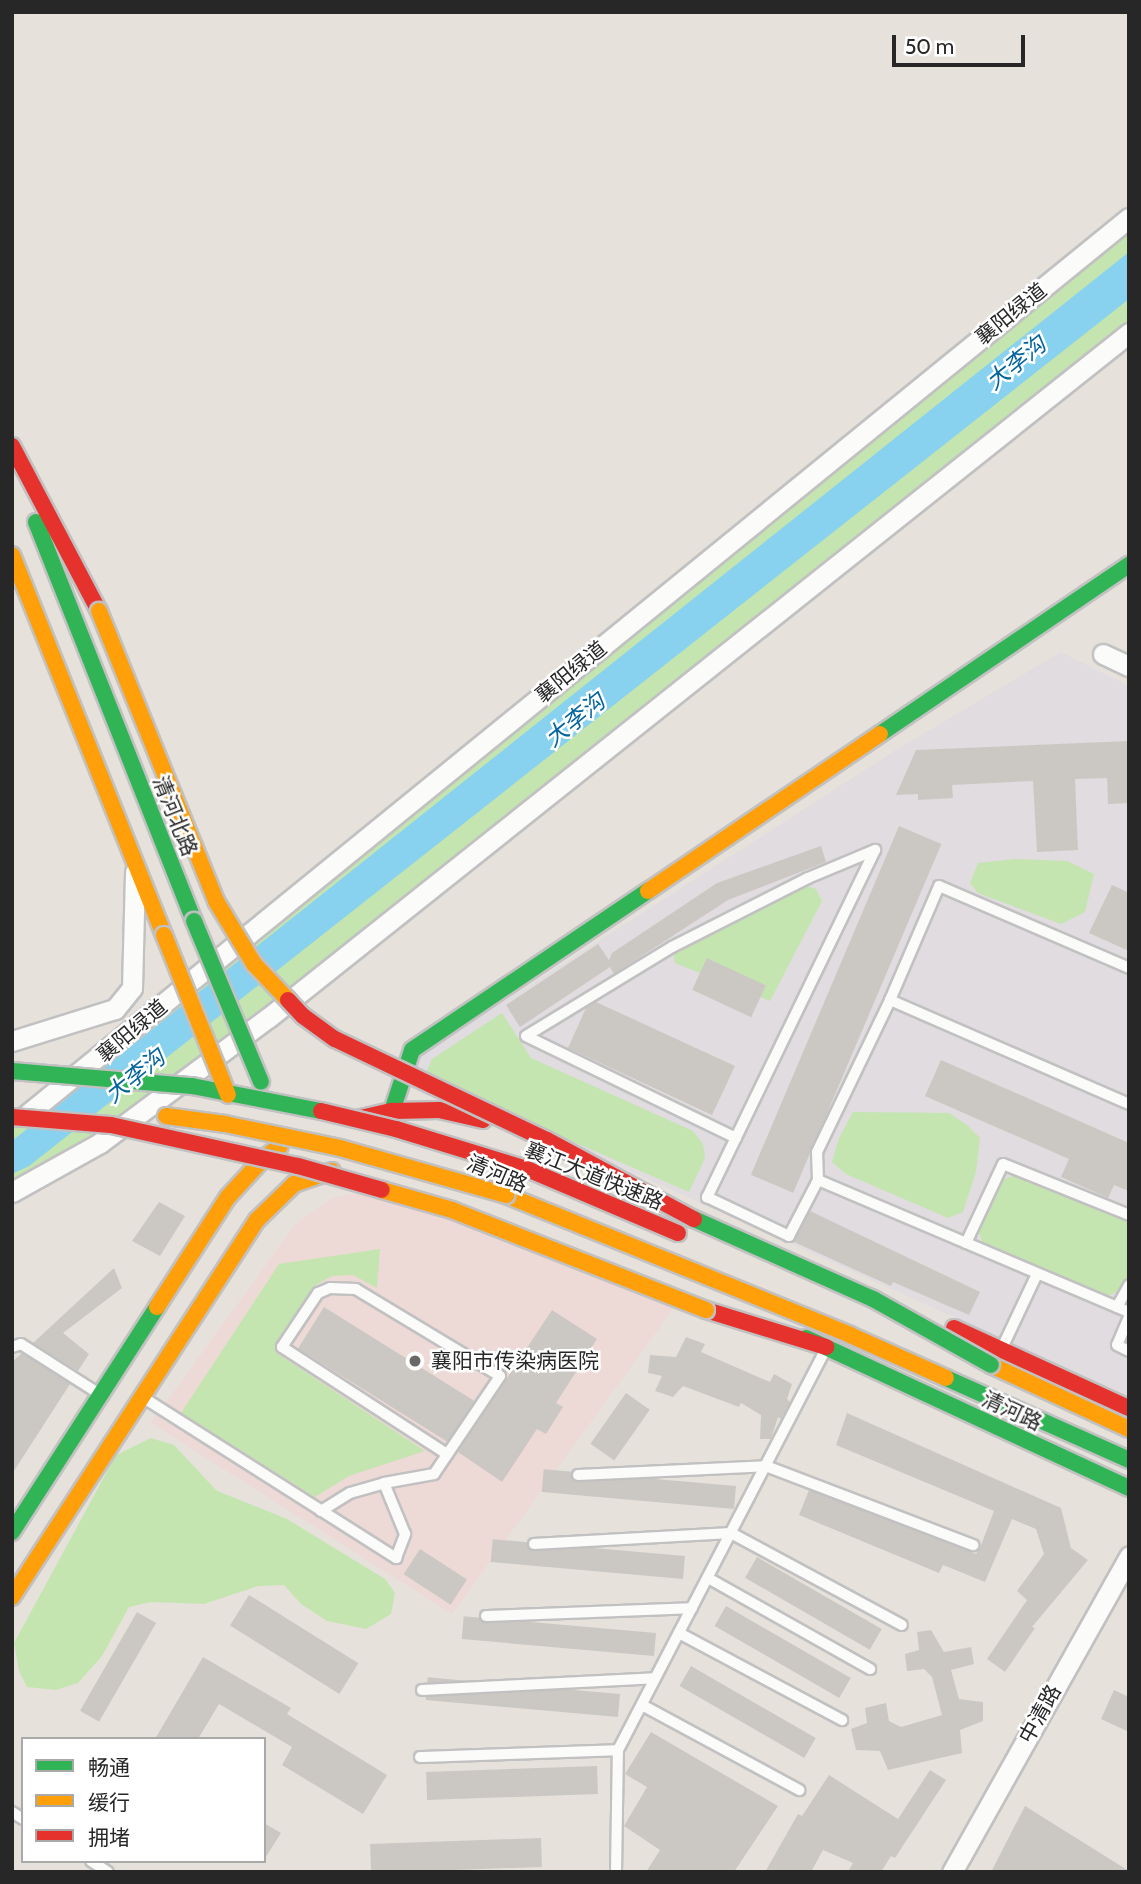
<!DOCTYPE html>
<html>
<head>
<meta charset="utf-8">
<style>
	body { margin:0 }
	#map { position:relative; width:1141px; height:1884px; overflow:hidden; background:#e6e2db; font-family:Cabin,"Noto Sans SC",sans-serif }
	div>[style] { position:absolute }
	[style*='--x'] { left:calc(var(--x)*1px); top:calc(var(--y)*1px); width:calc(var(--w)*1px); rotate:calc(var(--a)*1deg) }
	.industrial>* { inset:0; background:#e0dcdf }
	.medical>* { inset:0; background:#edd9d6 }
	.green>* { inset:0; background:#c4e5b0 }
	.water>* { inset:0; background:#88d1ef }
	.building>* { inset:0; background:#cbc8c3; transform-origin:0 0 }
	.roads { filter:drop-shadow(2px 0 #c2c1c2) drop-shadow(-2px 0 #c2c1c2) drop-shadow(0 2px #c2c1c2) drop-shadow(0 -2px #c2c1c2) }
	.lane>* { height:10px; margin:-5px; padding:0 5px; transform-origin:5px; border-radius:5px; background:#fbfbfa }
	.street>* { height:19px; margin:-9.5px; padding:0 9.5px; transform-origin:9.5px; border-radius:9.5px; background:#fbfbfa }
	.fast>* { height:16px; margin:-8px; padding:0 8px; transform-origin:8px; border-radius:8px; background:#30b455 }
	.slow>* { height:16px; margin:-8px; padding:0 8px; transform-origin:8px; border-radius:8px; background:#ff9f0a }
	.jam>* { height:16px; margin:-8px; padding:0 8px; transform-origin:8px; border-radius:8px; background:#e5322d }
	.bridges { filter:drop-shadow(2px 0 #c2c1c2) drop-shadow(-2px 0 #c2c1c2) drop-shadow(0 2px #c2c1c2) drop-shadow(0 -2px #c2c1c2) }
	.fast-bridge>* { height:16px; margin:-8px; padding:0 8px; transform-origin:8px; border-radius:8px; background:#30b455 }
	.slow-bridge>* { height:16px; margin:-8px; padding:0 8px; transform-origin:8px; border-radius:8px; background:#ff9f0a }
	.jam-bridge>* { height:16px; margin:-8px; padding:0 8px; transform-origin:8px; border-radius:8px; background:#e5322d }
	.dots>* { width:19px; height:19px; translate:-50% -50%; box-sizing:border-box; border:4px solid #fff; border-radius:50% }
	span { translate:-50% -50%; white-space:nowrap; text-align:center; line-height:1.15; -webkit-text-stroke:5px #fff; paint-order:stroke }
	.street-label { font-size:21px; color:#272727 }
	.poi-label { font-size:21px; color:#272727 }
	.left { translate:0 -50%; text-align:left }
	.water-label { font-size:23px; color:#03649e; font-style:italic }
	.frame { position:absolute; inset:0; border:14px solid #272727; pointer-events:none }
	.legend { position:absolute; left:21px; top:1737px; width:245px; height:126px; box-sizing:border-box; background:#fff; border:2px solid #a9a9a9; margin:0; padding:9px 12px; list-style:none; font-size:21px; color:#272727 }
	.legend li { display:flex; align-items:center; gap:14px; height:35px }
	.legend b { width:35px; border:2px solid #a9a9a9 }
	.scale { position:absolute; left:892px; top:35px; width:133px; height:32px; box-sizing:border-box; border:4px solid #272727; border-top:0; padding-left:9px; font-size:21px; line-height:24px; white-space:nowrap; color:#272727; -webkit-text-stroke:5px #fff; paint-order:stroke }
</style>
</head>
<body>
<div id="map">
	<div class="industrial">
		<div style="clip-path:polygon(1061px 652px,1129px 686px,1129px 1396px,415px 1074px,421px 1055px,896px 750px)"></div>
	</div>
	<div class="medical">
		<div style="clip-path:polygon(393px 1189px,680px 1299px,452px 1614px,151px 1423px,295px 1225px,334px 1197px)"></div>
	</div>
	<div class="green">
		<div style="clip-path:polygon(1129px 218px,1129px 333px,100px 1143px,12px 1192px,12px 1125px)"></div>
		<div style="clip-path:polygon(1016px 859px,1067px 861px,1094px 874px,1085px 912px,1061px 924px,978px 893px,970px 883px,978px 863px)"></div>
		<div style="clip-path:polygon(799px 883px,816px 889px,822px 901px,770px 1001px,675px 963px,672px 947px)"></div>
		<div style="clip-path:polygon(502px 1013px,531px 1058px,693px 1131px,703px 1144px,705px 1158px,689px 1192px,424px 1077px,432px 1059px)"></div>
		<div style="clip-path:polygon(853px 1112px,949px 1113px,967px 1125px,980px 1138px,976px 1172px,963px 1212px,948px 1218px,846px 1174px,832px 1162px,839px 1138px)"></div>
		<div style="clip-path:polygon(1022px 1172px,1129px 1215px,1127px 1289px,1098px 1299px,985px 1251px,976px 1222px,993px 1184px)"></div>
		<div style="clip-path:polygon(380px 1249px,377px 1288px,353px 1275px,332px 1276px,317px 1284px,275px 1352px,425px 1451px,349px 1476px,315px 1497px,181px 1413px,279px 1264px)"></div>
		<div style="clip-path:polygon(151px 1438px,174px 1445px,217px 1491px,287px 1519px,385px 1579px,395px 1593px,391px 1614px,366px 1629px,327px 1621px,301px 1604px,284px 1585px,258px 1586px,204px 1604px,151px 1602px,129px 1607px,102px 1656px,78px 1683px,56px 1690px,27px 1687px,19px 1671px,14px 1643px,116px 1455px)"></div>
	</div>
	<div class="water">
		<div style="clip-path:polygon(1129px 252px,1129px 299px,29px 1166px,12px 1174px,12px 1141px)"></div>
	</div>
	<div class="building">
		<div style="clip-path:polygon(1129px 741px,1129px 803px,1108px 804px,1107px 778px,1075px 779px,1078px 850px,1037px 852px,1033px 781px,952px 785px,953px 798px,918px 800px,918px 794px,896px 795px,916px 750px)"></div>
		<div style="left:899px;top:826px;width:46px;height:379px;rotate:23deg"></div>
		<div style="clip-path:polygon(821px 846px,826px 862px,728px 900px,614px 974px,610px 967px,520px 1027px,506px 1005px,598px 944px,609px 960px,612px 953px,717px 883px)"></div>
		<div style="clip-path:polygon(1112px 885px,1129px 893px,1129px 951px,1089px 933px)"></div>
		<div style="left:707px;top:958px;width:65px;height:35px;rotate:25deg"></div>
		<div style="clip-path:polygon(596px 1002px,735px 1066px,712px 1115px,568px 1048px,586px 1008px)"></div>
		<div style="clip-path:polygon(941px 1060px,1129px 1143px,1129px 1191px,1114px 1185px,1108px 1198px,1061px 1177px,1069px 1159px,925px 1096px)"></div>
		<div style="clip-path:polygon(159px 1202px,185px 1216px,160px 1256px,132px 1241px)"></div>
		<div style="clip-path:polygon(810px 1211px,980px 1292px,969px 1315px,893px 1282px,891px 1286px,794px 1242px)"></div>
		<div style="clip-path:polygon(114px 1268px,122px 1288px,63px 1333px,89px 1354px,78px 1371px,33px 1343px)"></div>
		<div style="left:324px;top:1307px;width:177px;height:49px;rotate:32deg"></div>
		<div style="clip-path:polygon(552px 1310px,597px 1339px,584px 1359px,579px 1358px,583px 1361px,556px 1403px,563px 1407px,546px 1434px,537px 1429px,502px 1482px,458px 1452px)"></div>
		<div style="clip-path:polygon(686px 1337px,705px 1344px,701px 1352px,770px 1382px,774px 1374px,792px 1384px,787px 1399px,790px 1402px,781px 1419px,778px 1417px,771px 1439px,760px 1439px,761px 1415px,741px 1403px,739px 1407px,683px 1386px,673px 1397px,655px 1391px,662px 1376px,648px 1373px,650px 1355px,676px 1357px)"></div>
		<div style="clip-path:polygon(22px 1353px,70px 1384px,12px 1474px,12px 1362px)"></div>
		<div style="left:626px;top:1393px;width:29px;height:62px;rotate:35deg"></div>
		<div style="clip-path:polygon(847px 1413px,1061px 1508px,1071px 1548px,1088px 1560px,1032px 1627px,1035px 1628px,1005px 1672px,987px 1659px,1027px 1600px,1017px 1591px,1044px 1554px,1036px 1529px,1012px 1519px,985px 1582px,943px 1565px,939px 1573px,799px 1515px,809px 1490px,976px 1554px,980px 1548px,994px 1511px,836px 1445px)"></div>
		<div style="left:736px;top:1486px;width:23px;height:193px;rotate:95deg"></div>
		<div style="left:420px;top:1549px;width:56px;height:30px;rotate:33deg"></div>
		<div style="left:685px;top:1556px;width:23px;height:193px;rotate:95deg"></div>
		<div style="left:757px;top:1557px;width:144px;height:24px;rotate:30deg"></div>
		<div style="left:249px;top:1595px;width:129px;height:36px;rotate:32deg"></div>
		<div style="left:726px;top:1606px;width:144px;height:23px;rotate:30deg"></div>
		<div style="left:137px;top:1612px;width:22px;height:114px;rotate:30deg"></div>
		<div style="clip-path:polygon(931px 1630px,944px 1652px,971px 1647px,974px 1664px,951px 1670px,959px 1699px,983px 1702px,983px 1721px,960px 1730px,962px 1753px,888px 1770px,880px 1751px,856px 1750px,851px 1729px,867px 1723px,865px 1708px,886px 1703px,889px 1721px,901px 1727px,942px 1715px,932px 1677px,924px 1669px,907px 1671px,905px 1654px,919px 1650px,917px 1632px)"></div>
		<div style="left:656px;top:1633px;width:23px;height:193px;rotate:95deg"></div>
		<div style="clip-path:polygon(203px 1657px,291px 1708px,287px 1714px,387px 1775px,363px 1814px,282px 1765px,292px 1747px,219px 1704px,198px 1739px,155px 1739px)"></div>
		<div style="left:691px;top:1666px;width:144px;height:23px;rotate:30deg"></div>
		<div style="clip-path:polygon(1114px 1690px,1129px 1697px,1129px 1732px,1101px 1719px)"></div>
		<div style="left:620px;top:1694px;width:23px;height:193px;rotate:95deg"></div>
		<div style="clip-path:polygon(651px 1732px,778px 1806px,734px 1872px,646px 1872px,660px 1850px,624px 1826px,647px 1787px,625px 1774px)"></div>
		<div style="left:597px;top:1766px;width:28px;height:171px;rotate:88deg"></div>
		<div style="clip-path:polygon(930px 1770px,946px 1780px,895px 1858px,891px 1856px,881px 1872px,848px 1872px,853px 1863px,823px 1850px,811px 1872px,765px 1872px,798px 1814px,802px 1816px,829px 1775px,898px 1819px)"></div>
		<div style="clip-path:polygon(1025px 1806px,1129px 1871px,1129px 1872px,991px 1872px)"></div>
		<div style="clip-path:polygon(264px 1823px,281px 1833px,264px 1860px)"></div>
		<div style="left:541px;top:1838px;width:29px;height:171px;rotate:88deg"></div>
	</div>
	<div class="roads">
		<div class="lane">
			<div style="--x:890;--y:1000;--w:124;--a:-66.7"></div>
			<div style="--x:939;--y:886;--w:207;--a:23.3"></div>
			<div style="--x:736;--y:1138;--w:233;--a:-154.1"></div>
			<div style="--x:526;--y:1036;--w:171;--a:-31.4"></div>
			<div style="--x:672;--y:947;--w:153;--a:-26.9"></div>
			<div style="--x:808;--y:878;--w:73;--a:-22.7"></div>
			<div style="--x:875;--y:850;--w:386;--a:115.8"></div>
			<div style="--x:707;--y:1197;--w:91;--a:25.4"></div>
			<div style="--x:789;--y:1236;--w:63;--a:-62.6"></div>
			<div style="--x:818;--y:1180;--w:338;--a:23"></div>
			<div style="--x:818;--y:1180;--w:28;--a:-92"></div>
			<div style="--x:817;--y:1152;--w:169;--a:-64.3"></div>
			<div style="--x:890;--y:1000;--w:261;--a:23.5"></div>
			<div style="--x:966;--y:1243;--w:87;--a:-64.9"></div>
			<div style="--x:1003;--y:1164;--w:136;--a:22"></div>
			<div style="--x:1117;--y:1307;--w:25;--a:-61"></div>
			<div style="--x:1129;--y:1317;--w:30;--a:113"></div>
			<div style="--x:1117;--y:1345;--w:13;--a:27"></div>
			<div style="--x:1003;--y:1346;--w:80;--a:-64.7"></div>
			<div style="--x:12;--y:1347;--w:9;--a:-18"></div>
			<div style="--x:21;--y:1344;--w:91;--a:32.5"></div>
			<div style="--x:144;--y:1398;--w:299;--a:32.4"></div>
			<div style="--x:396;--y:1558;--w:26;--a:-69"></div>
			<div style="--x:405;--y:1534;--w:55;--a:-112.4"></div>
			<div style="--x:384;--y:1483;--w:51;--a:-10.2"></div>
			<div style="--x:434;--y:1474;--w:118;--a:-56"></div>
			<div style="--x:500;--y:1376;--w:168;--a:-148.9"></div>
			<div style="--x:356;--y:1289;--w:26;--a:-178"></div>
			<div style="--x:330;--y:1288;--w:13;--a:157"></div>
			<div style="--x:318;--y:1293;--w:65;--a:123.7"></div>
			<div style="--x:282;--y:1347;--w:197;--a:33"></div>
			<div style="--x:578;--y:1475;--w:188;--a:-2.7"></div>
			<div style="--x:766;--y:1466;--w:222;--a:20.9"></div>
			<div style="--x:321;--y:1511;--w:34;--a:-32"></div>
			<div style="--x:350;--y:1493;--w:35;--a:-16"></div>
			<div style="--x:534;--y:1544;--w:197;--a:-3.2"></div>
			<div style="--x:731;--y:1533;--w:194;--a:28.3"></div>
			<div style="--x:708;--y:1578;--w:186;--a:29.3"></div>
			<div style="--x:486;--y:1616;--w:206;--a:-2.2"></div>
			<div style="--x:679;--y:1633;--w:185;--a:28.1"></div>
			<div style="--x:422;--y:1690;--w:233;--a:-2.9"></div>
			<div style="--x:642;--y:1705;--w:179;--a:28.4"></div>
			<div style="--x:420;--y:1757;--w:198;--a:-2"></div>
			<div style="--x:12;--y:1812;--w:13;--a:32"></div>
			<div style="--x:91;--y:1861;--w:20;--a:33"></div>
			<div style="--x:616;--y:1872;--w:122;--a:-89.1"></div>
			<div style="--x:618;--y:1750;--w:448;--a:-62.6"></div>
		</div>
		<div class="street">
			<div style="--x:1103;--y:654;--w:29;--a:25"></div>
			<div style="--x:12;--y:1041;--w:108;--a:-17.3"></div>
			<div style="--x:115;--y:1009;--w:27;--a:-51"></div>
			<div style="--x:132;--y:988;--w:116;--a:-88.5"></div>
			<div style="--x:25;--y:1116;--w:1423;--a:-39.13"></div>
			<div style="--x:12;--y:1192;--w:101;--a:-29.1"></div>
			<div style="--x:100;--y:1143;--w:209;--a:-36.7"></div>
			<div style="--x:268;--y:1018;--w:1100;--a:-38.51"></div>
			<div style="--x:952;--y:1872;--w:362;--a:-60.7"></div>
		</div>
		<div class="fast">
			<div style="--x:36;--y:522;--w:429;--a:68.4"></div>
			<div style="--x:880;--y:734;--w:301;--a:-34.2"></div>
			<div style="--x:392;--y:1111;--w:64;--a:-71.8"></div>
			<div style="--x:412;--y:1050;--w:285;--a:-34"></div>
			<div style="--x:806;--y:1338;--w:356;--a:24.9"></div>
			<div style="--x:946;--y:1378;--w:201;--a:24.1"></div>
			<div style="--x:12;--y:1532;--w:268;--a:-57.2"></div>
		</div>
		<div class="slow">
			<div style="--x:12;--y:555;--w:409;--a:68.2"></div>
			<div style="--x:648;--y:891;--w:280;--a:-34.1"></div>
			<div style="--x:506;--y:1195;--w:371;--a:22.1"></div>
			<div style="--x:850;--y:1335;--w:105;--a:24.1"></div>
			<div style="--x:157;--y:1307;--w:131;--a:-57.2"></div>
			<div style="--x:228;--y:1197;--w:50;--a:-47.4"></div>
			<div style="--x:262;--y:1160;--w:23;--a:-38"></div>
			<div style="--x:991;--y:1365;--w:152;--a:24.9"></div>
			<div style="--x:12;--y:1597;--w:450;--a:-57"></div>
			<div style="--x:257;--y:1220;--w:52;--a:-44.2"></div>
			<div style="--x:294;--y:1184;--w:40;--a:-18.9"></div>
		</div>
		<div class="jam">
			<div style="--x:12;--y:446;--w:187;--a:62.2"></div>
			<div style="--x:356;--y:1119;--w:37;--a:-13"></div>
			<div style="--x:392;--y:1111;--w:47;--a:-1.2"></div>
			<div style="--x:439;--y:1110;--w:45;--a:12.8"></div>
			<div style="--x:706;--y:1310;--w:126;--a:17.1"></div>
			<div style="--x:954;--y:1328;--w:192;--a:24.6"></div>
		</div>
	</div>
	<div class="bridges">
		<div class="fast-bridge">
			<div style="--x:194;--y:921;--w:174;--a:67.4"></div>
			<div style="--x:12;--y:1071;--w:181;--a:4.8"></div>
			<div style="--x:192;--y:1086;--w:131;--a:11"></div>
			<div style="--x:694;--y:1219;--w:196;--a:24.1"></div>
			<div style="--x:873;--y:1299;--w:135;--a:29.2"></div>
		</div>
		<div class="slow-bridge">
			<div style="--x:99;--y:611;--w:313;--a:68"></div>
			<div style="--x:216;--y:901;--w:74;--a:58.9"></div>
			<div style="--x:254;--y:964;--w:50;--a:46.6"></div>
			<div style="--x:164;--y:935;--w:172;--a:68.2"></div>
			<div style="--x:166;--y:1116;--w:60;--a:7.7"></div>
			<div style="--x:225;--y:1124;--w:117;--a:11.8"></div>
			<div style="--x:340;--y:1148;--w:173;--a:15.8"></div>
			<div style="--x:382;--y:1190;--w:73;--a:15.9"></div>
			<div style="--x:452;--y:1210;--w:273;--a:21.5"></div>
		</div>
		<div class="jam-bridge">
			<div style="--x:288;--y:1000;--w:22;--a:47"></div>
			<div style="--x:303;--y:1016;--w:39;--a:36"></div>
			<div style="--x:335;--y:1039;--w:235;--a:25.5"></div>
			<div style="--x:547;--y:1140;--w:167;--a:28.3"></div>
			<div style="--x:321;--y:1111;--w:77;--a:13.5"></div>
			<div style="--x:396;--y:1129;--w:137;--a:17"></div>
			<div style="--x:527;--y:1169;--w:164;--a:23"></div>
			<div style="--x:12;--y:1117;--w:99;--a:4.6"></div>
			<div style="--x:111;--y:1125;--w:191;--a:12.4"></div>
			<div style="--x:298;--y:1166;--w:87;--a:15.9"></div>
		</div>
	</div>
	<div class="dots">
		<div style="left:415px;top:1361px;background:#6a6866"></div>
	</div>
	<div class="street-label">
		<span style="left:1011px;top:314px;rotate:-39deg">襄阳绿道</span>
		<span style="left:571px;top:672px;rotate:-39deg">襄阳绿道</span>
		<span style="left:175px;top:816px;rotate:68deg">清河北路</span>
		<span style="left:132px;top:1031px;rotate:-40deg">襄阳绿道</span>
		<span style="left:497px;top:1174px;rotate:23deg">清河路</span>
		<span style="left:594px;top:1176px;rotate:22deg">襄江大道快速路</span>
		<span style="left:1012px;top:1411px;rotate:25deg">清河路</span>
		<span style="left:1040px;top:1714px;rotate:-61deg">中清路</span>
	</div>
	<div class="poi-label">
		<span class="left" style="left:431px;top:1361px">襄阳市传染病医院</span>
	</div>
	<div class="water-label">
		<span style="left:1016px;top:363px;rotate:-39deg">大李沟</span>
		<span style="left:575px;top:720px;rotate:-39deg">大李沟</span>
		<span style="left:135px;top:1076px;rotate:-39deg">大李沟</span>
	</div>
	<div class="frame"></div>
	<ul class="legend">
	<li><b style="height:9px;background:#30b455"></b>畅通</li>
	<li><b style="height:9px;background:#ff9f0a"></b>缓行</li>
	<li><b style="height:9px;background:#e5322d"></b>拥堵</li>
	</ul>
	<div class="scale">50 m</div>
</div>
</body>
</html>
